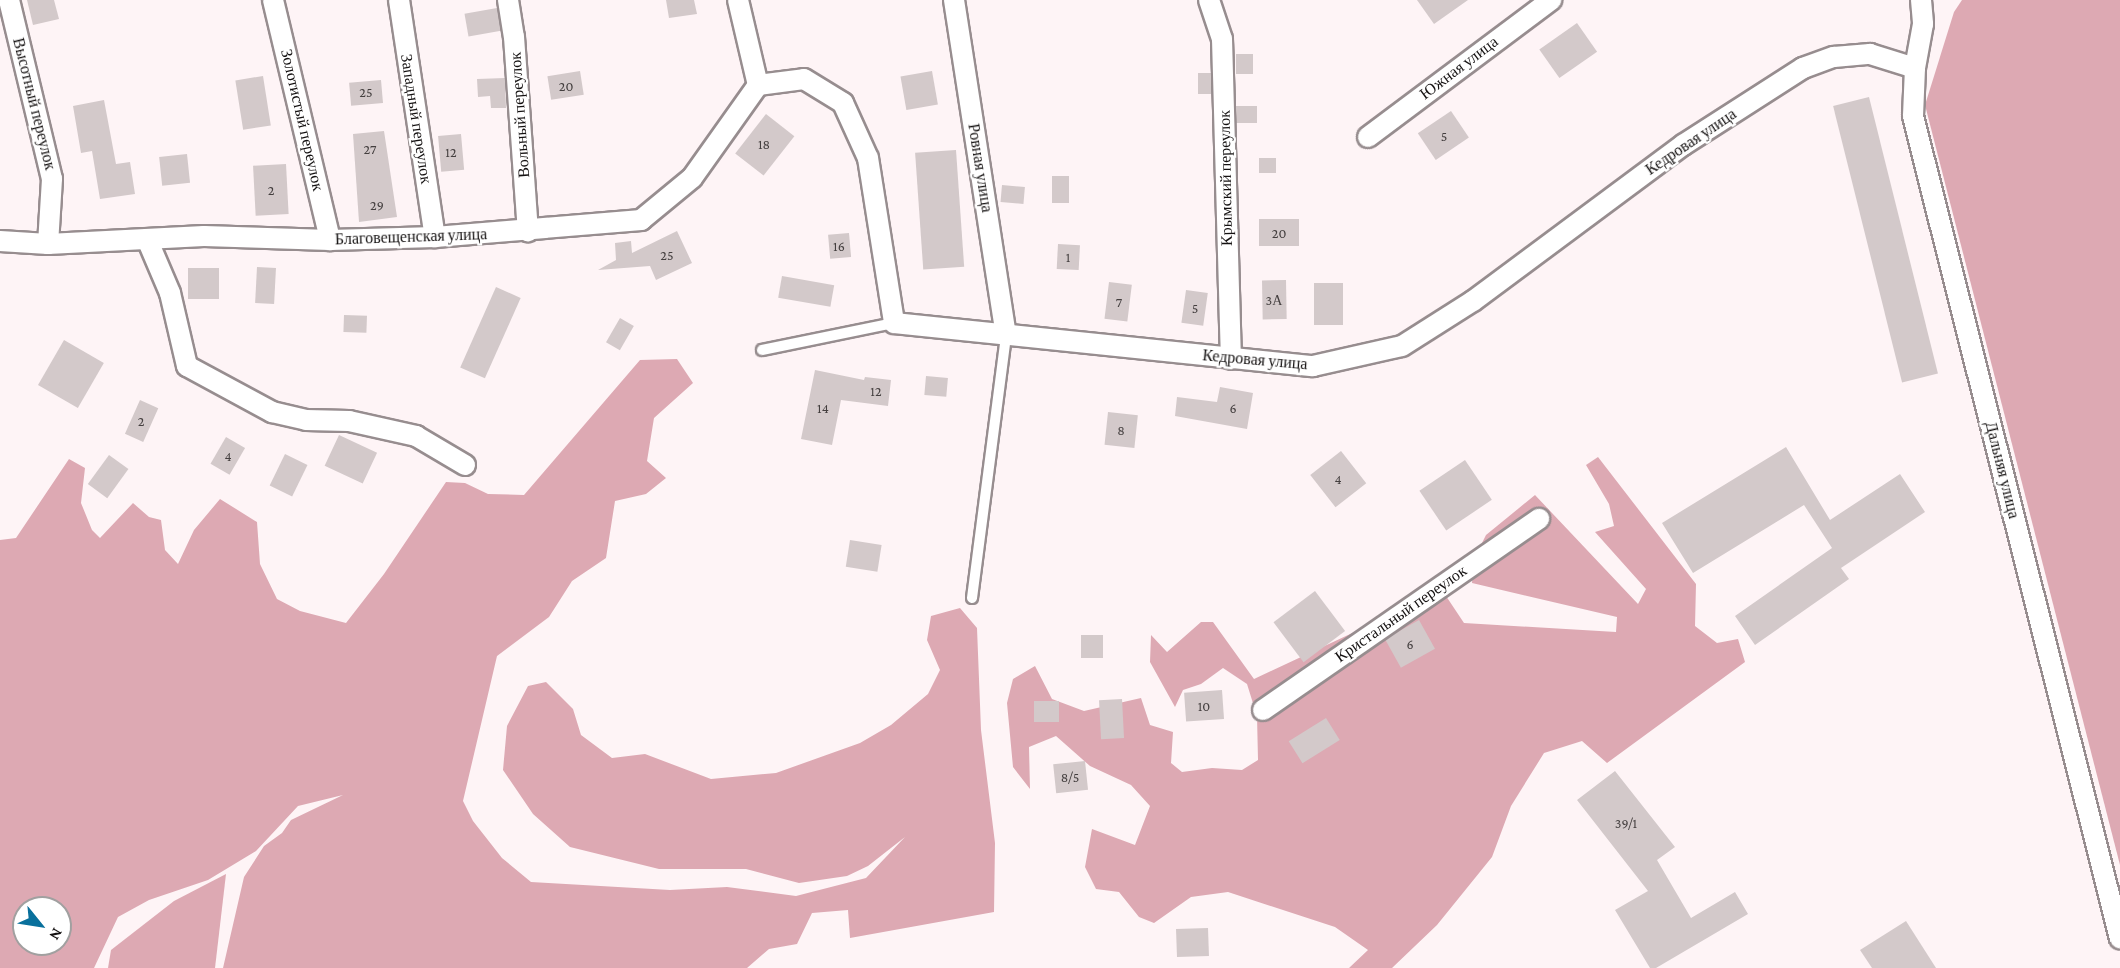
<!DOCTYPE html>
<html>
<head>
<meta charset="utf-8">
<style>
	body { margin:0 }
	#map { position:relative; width:2120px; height:968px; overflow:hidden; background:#fef4f6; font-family:"Crimson Pro",serif }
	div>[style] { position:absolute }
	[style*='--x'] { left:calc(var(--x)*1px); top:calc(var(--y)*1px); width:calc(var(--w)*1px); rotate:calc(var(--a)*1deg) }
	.forest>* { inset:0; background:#dda9b3 }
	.building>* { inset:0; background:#d3c9ca; transform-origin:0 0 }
	.roads { filter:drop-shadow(2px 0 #978d8f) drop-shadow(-2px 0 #978d8f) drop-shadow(0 2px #978d8f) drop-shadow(0 -2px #978d8f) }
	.lane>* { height:10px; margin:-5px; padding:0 5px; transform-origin:5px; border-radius:5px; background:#fff }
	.street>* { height:20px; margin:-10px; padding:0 10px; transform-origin:10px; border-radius:10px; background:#fff }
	span { translate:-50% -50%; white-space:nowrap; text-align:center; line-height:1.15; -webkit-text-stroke:4.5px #fff; paint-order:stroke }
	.number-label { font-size:14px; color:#443f3f }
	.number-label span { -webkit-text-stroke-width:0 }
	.street-label { font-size:16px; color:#141111 }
	.north { position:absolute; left:12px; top:896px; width:60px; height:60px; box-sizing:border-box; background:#fff; border:2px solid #a1a0a0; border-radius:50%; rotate:120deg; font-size:16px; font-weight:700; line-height:24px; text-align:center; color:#141111 }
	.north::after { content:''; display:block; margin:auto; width:21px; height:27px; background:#09709c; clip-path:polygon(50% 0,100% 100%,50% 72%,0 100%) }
</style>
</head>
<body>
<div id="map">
	<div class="forest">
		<div style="clip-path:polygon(1962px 0,2120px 0,2120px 865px,1925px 105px,1954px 12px)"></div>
		<div style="clip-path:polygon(evenodd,677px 359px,693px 383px,654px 418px,647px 461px,666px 478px,646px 494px,615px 501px,606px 558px,572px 581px,549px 617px,497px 656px,463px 801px,473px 821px,502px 858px,531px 882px,670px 890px,727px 887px,796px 896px,866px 878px,905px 837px,868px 866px,847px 876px,799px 883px,746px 869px,659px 869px,570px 847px,533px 814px,503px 770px,507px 726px,528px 686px,546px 682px,573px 709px,581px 735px,612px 758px,645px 754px,711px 779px,776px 773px,860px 743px,891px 725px,928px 694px,940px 670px,927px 640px,931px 616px,960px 608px,977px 628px,981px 730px,995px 843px,994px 912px,850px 938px,848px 910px,812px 913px,797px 944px,769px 949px,747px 968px,223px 968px,244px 877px,264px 846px,282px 833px,291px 820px,343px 795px,298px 806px,256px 851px,208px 880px,149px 900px,118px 917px,94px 968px,0 968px,0 540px,16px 538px,69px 459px,85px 468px,81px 503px,92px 530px,100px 538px,133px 503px,149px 517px,161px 520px,165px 550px,178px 564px,194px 530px,220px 499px,257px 522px,260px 564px,277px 599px,300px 611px,346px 623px,384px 574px,446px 482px,465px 483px,488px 494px,524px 495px,640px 360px,677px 359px,24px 908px,60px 908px,60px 944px,24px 944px,24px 908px)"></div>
		<div style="clip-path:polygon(1598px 457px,1696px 584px,1695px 626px,1717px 643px,1738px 639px,1745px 662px,1607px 763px,1582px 741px,1544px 753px,1511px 806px,1492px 857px,1437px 925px,1392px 968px,1349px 968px,1368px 950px,1335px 927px,1228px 892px,1191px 897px,1154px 923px,1139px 917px,1119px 892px,1096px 889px,1085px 867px,1092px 829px,1135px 845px,1150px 806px,1131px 785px,1090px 766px,1056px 736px,1029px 747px,1030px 789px,1013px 767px,1007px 703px,1013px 679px,1035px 666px,1052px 699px,1084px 711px,1141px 698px,1150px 725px,1173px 732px,1171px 763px,1182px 772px,1212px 768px,1242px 770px,1258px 760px,1257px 716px,1247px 684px,1223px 668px,1201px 684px,1183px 690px,1175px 707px,1150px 662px,1151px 635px,1167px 652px,1201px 622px,1213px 622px,1254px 679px,1393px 614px,1440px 587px,1464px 623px,1616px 632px,1617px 617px,1472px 583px,1474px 559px,1486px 535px,1535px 495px,1638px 604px,1646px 589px,1595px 532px,1614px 526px,1609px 504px,1586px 465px)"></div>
		<div style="clip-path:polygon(226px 874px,215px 968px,108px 968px,111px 950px,174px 901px)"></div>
	</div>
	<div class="building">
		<div style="clip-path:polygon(27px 0,54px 0,59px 19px,33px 25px)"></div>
		<div style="clip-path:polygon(666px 0,694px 0,697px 14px,669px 18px)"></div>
		<div style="clip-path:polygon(1417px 0,1468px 0,1434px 24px)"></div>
		<div style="left:497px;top:8px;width:23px;height:33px;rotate:80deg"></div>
		<div style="left:1577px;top:23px;width:35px;height:46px;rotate:55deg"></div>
		<div style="left:1236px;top:54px;width:17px;height:20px"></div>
		<div style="left:580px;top:71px;width:24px;height:33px;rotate:81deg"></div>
		<div style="left:932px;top:71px;width:34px;height:32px;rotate:80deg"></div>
		<div style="left:1198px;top:73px;width:13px;height:21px"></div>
		<div style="left:263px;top:76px;width:50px;height:28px;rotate:81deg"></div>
		<div style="clip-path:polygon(505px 78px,506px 108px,491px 108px,490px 96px,478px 97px,477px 79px)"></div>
		<div style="left:381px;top:80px;width:23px;height:32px;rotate:85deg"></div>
		<div style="left:1869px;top:97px;width:285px;height:37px;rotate:76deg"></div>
		<div style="clip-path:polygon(104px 100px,116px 164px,130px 162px,135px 194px,100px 199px,92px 151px,81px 153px,73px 106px)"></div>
		<div style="left:1257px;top:106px;width:17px;height:21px;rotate:90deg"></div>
		<div style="left:1451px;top:111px;width:32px;height:40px;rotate:56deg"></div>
		<div style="left:766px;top:114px;width:36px;height:50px;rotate:38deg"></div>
		<div style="clip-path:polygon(384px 131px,397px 217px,359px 222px,353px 134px)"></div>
		<div style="left:461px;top:134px;width:36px;height:23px;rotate:85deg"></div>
		<div style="left:956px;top:150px;width:117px;height:41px;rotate:86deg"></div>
		<div style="left:187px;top:154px;width:29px;height:28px;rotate:84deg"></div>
		<div style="left:1276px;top:158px;width:15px;height:17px;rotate:90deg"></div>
		<div style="left:286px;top:164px;width:50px;height:33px;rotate:87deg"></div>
		<div style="left:1052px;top:176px;width:17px;height:27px"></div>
		<div style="left:1002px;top:185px;width:23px;height:17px;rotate:5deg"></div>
		<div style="left:1259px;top:219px;width:40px;height:27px"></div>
		<div style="clip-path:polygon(677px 231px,692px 263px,656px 280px,650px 266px,598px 270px,616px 260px,615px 243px,631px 241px,632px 253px)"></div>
		<div style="left:849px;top:233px;width:24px;height:21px;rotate:85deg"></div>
		<div style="left:1058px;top:244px;width:22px;height:25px;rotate:3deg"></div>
		<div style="left:257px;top:267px;width:19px;height:36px;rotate:3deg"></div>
		<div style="left:188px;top:268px;width:31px;height:31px"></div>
		<div style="left:782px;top:276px;width:53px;height:22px;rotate:10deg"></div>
		<div style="left:1286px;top:280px;width:39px;height:24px;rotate:89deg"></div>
		<div style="left:1109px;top:282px;width:23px;height:37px;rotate:7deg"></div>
		<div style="left:1314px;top:283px;width:29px;height:42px"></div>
		<div style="left:496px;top:287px;width:27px;height:88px;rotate:24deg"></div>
		<div style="left:1186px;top:290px;width:22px;height:33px;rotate:8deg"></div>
		<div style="left:344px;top:315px;width:23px;height:17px;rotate:2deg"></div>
		<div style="left:620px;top:318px;width:16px;height:28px;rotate:30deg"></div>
		<div style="left:64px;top:340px;width:46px;height:52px;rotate:30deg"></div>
		<div style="clip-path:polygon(815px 370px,864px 380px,865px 377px,891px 380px,888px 406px,841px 400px,832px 445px,801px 439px)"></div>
		<div style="left:926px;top:376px;width:22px;height:19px;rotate:5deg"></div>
		<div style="clip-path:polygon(1220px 387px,1253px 393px,1247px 429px,1175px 416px,1177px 397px,1217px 402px)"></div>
		<div style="left:140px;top:400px;width:20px;height:37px;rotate:24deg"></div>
		<div style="left:1108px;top:412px;width:30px;height:33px;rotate:6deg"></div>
		<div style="left:339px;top:435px;width:42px;height:34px;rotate:25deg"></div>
		<div style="left:226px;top:437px;width:22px;height:31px;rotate:30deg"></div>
		<div style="clip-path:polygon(1786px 447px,1830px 520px,1900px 474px,1925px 512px,1841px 568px,1849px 579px,1755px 645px,1735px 616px,1832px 548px,1804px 505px,1693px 573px,1662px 523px)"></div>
		<div style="left:1341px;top:451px;width:41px;height:39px;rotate:52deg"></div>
		<div style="left:285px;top:454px;width:25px;height:35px;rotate:26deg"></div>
		<div style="left:109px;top:455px;width:24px;height:36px;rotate:36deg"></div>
		<div style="left:1465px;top:460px;width:48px;height:55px;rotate:56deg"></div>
		<div style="left:850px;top:540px;width:32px;height:27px;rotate:9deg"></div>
		<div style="left:1315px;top:591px;width:50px;height:52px;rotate:53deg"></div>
		<div style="left:1419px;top:620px;width:33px;height:39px;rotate:61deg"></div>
		<div style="left:1081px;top:635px;width:22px;height:23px"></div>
		<div style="left:1222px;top:690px;width:29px;height:38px;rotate:86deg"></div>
		<div style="left:1122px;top:699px;width:39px;height:23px;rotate:87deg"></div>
		<div style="left:1034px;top:701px;width:25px;height:21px"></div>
		<div style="left:1326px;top:718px;width:26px;height:44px;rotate:58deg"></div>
		<div style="left:1085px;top:761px;width:29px;height:32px;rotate:84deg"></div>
		<div style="clip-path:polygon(1615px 771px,1675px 847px,1657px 860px,1691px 918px,1735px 892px,1748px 914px,1656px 968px,1650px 968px,1615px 910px,1648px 891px,1577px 800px)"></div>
		<div style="clip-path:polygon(1906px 921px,1936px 968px,1872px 968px,1860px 950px)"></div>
		<div style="left:1208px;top:928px;width:28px;height:32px;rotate:88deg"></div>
	</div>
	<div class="roads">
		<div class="lane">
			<div style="--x:762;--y:350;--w:135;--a:-11.6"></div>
			<div style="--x:972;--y:598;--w:265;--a:-82.6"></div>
		</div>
		<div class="street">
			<div style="--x:9;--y:0;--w:184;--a:76.5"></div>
			<div style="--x:52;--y:179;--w:65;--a:93.5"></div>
			<div style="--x:273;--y:0;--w:247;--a:76.6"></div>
			<div style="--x:399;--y:0;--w:240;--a:81.4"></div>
			<div style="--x:508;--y:0;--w:37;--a:81"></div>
			<div style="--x:514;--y:37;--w:195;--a:85.9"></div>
			<div style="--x:738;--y:0;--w:87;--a:76.8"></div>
			<div style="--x:954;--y:0;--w:339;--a:81.2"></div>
			<div style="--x:1209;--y:0;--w:41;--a:71.6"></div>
			<div style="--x:1222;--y:39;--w:320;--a:88.4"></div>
			<div style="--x:1921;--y:0;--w:24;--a:85"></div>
			<div style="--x:1923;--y:24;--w:45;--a:100.3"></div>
			<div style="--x:1915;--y:68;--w:48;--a:92.4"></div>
			<div style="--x:1913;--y:116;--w:848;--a:75.87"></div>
			<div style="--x:758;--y:85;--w:46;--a:-7.4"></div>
			<div style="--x:804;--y:79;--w:46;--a:31.6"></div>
			<div style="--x:843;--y:103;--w:60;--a:65.6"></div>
			<div style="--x:868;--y:158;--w:167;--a:81"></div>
			<div style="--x:894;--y:323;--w:421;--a:5.9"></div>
			<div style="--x:1313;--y:366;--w:91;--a:-12.7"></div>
			<div style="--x:1402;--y:346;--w:84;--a:-32.4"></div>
			<div style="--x:1473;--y:301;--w:262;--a:-36.6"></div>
			<div style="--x:1683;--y:145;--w:143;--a:-32.7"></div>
			<div style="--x:1803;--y:68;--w:33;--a:-20"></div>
			<div style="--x:1834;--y:57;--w:36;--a:-5"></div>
			<div style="--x:1870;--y:54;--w:47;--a:17.3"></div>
			<div style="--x:1368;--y:137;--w:229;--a:-36.8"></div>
			<div style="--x:147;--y:239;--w:59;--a:66.9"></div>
			<div style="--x:170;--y:293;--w:75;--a:76.9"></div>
			<div style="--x:187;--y:366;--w:97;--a:28.4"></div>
			<div style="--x:272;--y:412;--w:35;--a:13"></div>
			<div style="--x:306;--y:420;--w:43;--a:1.3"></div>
			<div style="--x:349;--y:421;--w:69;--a:12.6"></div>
			<div style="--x:416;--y:436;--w:57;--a:30.6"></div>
			<div style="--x:0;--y:241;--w:48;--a:3.6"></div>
			<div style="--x:48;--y:244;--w:156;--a:-2.9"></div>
			<div style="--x:204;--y:236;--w:126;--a:1.8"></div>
			<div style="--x:330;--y:240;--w:105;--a:-1.6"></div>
			<div style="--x:435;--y:237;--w:207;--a:-4.7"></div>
			<div style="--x:641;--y:220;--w:66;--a:-39.5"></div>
			<div style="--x:692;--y:178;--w:114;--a:-54.6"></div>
			<div style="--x:1263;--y:710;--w:336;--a:-34.7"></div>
		</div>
	</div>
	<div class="number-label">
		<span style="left:566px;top:86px">20</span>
		<span style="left:366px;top:92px">25</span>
		<span style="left:1444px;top:136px">5</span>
		<span style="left:764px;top:144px">18</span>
		<span style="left:370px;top:149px">27</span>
		<span style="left:451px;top:152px">12</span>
		<span style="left:271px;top:190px">2</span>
		<span style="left:377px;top:205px">29</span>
		<span style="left:1279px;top:233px">20</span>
		<span style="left:839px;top:246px">16</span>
		<span style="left:667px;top:255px">25</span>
		<span style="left:1068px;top:257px">1</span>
		<span style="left:1274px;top:300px">3А</span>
		<span style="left:1119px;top:302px">7</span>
		<span style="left:1195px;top:308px">5</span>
		<span style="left:876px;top:391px">12</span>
		<span style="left:823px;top:408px">14</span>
		<span style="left:1233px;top:408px">6</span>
		<span style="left:141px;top:421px">2</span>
		<span style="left:1121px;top:430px">8</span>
		<span style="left:228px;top:456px">4</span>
		<span style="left:1338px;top:479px">4</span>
		<span style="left:1410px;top:644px">6</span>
		<span style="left:1204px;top:706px">10</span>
		<span style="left:1070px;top:777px">8/5</span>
		<span style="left:1626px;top:823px">39/1</span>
	</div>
	<div class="street-label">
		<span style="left:1459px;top:68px;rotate:-37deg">Южная улица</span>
		<span style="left:34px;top:104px;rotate:76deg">Высотный переулок</span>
		<span style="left:520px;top:115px;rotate:-94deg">Вольный переулок</span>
		<span style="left:416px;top:119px;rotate:81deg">Западный переулок</span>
		<span style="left:302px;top:120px;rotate:77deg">Золотистый переулок</span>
		<span style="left:1691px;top:142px;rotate:-34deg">Кедровая улица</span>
		<span style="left:980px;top:168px;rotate:81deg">Ровная улица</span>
		<span style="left:1226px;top:178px;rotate:-91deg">Крымский переулок</span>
		<span style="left:411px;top:237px;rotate:-2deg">Благовещенская улица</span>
		<span style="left:1255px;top:360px;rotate:5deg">Кедровая улица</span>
		<span style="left:2002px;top:470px;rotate:76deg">Дальняя улица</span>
		<span style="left:1401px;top:614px;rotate:-35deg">Кристальный переулок</span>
	</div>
	<div class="north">N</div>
</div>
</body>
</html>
